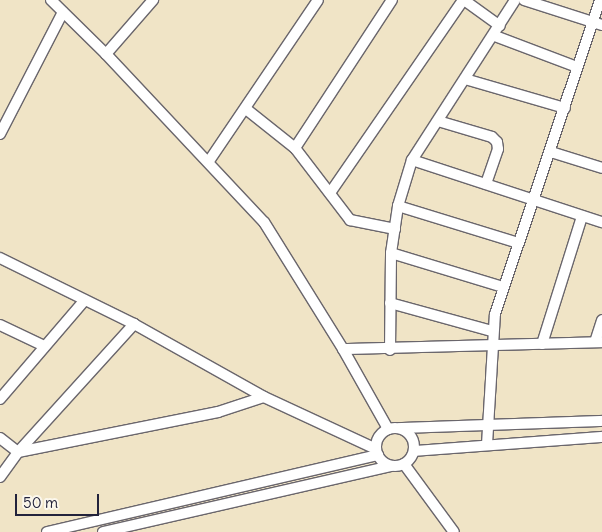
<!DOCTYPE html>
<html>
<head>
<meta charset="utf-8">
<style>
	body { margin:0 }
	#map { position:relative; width:602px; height:532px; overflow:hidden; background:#f0e4c6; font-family:Delius,sans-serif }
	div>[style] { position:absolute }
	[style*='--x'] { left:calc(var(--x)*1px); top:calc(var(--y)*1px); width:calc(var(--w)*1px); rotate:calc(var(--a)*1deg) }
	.roads { filter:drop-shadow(1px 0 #6a666c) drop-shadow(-1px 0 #6a666c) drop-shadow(0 1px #6a666c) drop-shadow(0 -1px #6a666c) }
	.minor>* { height:10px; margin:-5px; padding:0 5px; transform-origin:5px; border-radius:5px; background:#fff }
	.minor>.ring { margin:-5px; padding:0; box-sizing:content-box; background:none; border:10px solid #fff; border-radius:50% }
	span { translate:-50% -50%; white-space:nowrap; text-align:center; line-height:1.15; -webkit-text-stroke:4px #fbf7ec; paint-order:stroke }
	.scale { position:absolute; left:15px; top:494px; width:84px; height:22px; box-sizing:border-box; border:2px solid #22223b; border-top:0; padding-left:6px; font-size:15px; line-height:18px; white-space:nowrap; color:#22223b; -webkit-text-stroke:4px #fbf7ec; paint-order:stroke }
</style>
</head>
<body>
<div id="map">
	<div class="roads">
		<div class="minor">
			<div style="--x:51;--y:0;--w:77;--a:44.5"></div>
			<div style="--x:106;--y:54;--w:231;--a:46.8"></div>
			<div style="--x:264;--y:222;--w:150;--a:58.1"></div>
			<div style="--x:343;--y:349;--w:92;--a:60.6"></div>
			<div style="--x:464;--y:0;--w:44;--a:35.8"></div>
			<div style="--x:524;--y:0;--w:82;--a:17.8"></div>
			<div style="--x:495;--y:36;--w:88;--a:20.7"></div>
			<div style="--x:106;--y:54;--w:72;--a:-49"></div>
			<div style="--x:465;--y:79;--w:104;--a:16.2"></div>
			<div style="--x:246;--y:109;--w:63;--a:38.5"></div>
			<div style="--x:295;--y:148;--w:91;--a:52.6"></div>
			<div style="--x:350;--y:220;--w:46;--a:11.3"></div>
			<div style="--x:438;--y:121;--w:56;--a:16.5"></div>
			<div style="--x:492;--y:137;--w:7;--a:45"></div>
			<div style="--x:497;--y:142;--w:7;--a:82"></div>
			<div style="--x:498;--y:149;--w:37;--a:109"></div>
			<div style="--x:0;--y:134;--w:137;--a:-62.7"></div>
			<div style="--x:295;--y:148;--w:177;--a:-56.8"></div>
			<div style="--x:551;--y:152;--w:53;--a:17.4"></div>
			<div style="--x:412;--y:160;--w:200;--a:18.1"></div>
			<div style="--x:209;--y:161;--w:194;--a:-55.9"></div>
			<div style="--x:330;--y:193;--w:234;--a:-55.4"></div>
			<div style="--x:398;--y:206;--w:126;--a:17.1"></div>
			<div style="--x:391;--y:253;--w:117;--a:16.9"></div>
			<div style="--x:0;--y:258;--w:149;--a:26.2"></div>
			<div style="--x:134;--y:324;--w:149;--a:29.3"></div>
			<div style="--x:264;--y:397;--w:123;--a:24.9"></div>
			<div style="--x:390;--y:303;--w:106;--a:15.4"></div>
			<div style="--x:0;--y:325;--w:49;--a:25.5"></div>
			<div style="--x:595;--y:342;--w:23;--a:-72"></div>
			<div style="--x:542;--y:344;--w:134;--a:-72.6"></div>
			<div style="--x:343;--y:349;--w:259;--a:-1.5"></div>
			<div style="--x:390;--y:350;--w:97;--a:-89.4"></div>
			<div style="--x:391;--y:253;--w:48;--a:-81.5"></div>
			<div style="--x:398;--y:206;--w:48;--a:-73.1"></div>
			<div style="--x:412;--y:160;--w:190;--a:-57.2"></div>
			<div style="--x:0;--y:399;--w:130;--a:-49.4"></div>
			<div class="ring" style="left:376px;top:428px;width:28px;height:28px"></div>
			<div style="--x:400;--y:428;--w:202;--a:-2"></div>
			<div style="--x:0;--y:438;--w:23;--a:38"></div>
			<div style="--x:18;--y:452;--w:204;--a:-11.3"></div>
			<div style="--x:218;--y:412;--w:48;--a:-18.1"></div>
			<div style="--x:487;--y:444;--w:130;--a:-86.5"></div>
			<div style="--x:495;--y:314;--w:331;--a:-71.5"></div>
			<div style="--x:414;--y:451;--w:189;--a:-4.3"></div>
			<div style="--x:404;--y:464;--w:84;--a:53.7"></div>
			<div style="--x:0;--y:477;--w:31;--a:-54"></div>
			<div style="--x:18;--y:452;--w:173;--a:-47.8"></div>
			<div style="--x:47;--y:532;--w:340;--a:-13.1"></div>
			<div style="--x:103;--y:532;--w:296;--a:-12.9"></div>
		</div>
	</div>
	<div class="scale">50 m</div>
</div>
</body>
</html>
